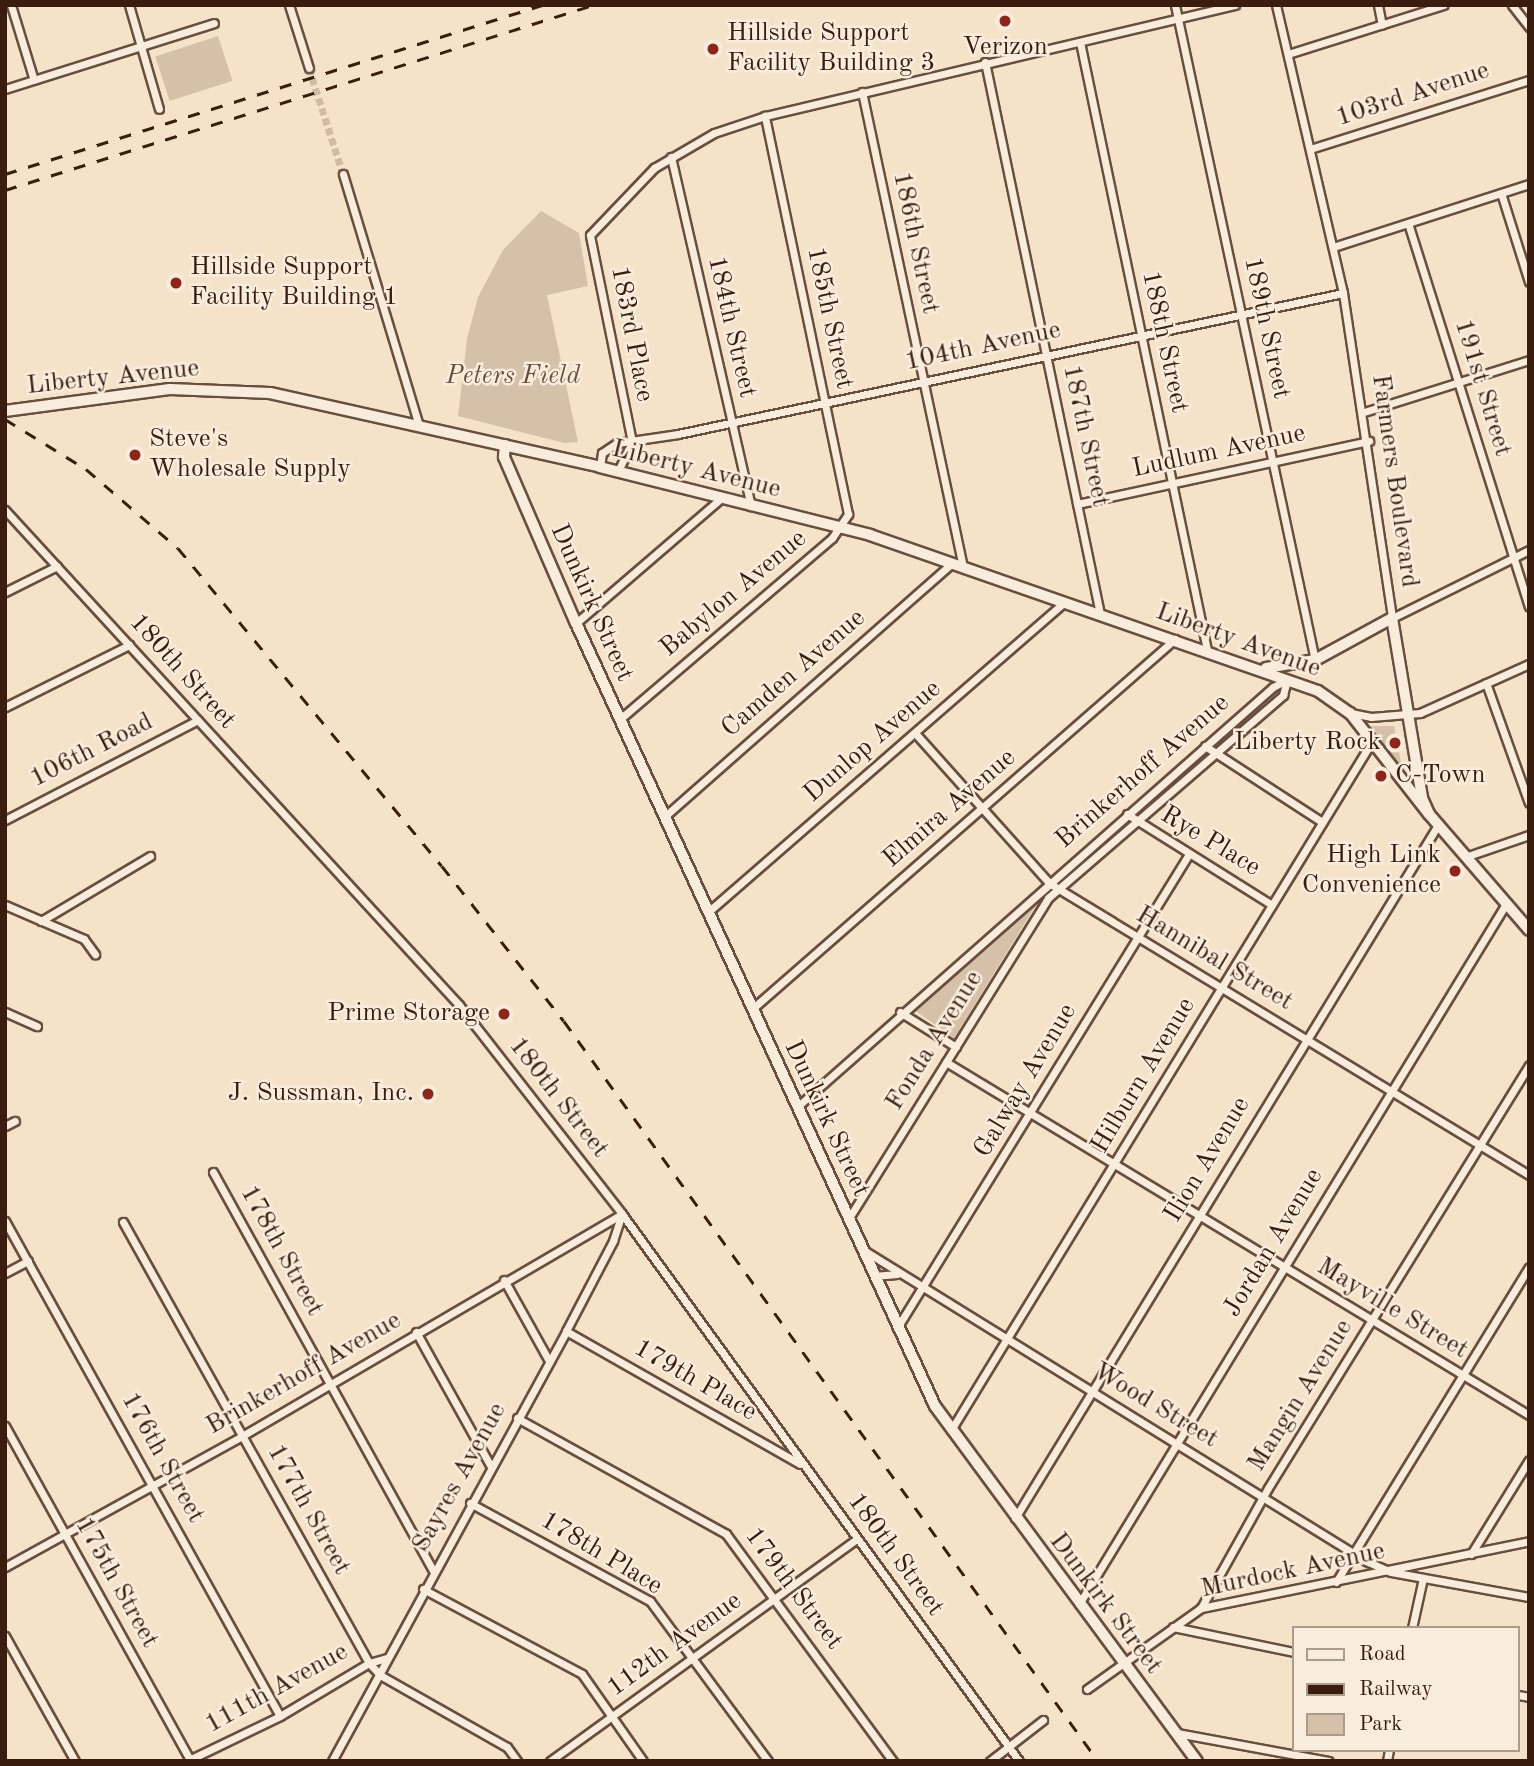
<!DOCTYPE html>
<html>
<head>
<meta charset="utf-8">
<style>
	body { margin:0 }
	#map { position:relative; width:1534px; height:1766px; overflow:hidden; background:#f5e3c9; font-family:"Old Standard TT",serif }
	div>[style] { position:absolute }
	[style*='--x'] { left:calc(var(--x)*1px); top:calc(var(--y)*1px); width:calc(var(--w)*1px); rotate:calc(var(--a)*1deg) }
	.green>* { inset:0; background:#d5c1a9; transform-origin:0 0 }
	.minor-tunnel>* { height:7px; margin-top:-3.5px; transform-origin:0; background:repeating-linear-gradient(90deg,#d0bba4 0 7px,transparent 0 10.5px) }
	.roads { filter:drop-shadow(2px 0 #694e3e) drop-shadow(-2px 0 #694e3e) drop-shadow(0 2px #694e3e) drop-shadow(0 -2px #694e3e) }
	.minor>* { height:7px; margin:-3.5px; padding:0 3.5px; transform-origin:3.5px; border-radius:3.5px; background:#f8eddc }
	.secondary>* { height:10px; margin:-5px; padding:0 5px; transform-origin:5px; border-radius:5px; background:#f8eddc }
	.rail>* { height:2.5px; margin-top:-1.25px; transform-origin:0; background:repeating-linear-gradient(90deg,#3a1d0f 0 12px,transparent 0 24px) }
	.dots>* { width:19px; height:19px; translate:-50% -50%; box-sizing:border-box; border:4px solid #f8eddc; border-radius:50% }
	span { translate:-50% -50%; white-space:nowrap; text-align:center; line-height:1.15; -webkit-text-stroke:5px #f8eddc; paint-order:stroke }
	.poi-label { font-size:26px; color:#3a1d0f }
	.left { translate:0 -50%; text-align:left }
	.right { translate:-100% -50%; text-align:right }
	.street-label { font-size:26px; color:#3a1d0f }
	.park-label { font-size:26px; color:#684e3d; font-style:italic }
	.frame { position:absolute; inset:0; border:7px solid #3a1d0f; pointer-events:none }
	.legend { position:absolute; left:1292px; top:1626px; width:228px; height:126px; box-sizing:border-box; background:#f8eddc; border:2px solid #ac9a8a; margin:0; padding:9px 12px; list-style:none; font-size:21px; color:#3a1d0f }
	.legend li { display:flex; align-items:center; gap:14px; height:35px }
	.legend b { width:35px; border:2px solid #ac9a8a }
</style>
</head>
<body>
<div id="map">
	<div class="green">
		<div style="left:218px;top:36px;width:47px;height:66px;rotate:72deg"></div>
		<div style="clip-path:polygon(541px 211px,579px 233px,588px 286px,547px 295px,578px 442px,564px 443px,458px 416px,467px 339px,478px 297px,503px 250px)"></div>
		<div style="clip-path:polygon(1369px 726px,1394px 726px,1403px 773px,1382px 743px)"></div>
		<div style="clip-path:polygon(1044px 892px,954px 1038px,910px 1007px)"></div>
	</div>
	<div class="minor-tunnel">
		<div style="--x:309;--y:68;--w:111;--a:72.2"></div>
	</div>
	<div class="roads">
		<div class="minor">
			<div style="--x:11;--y:5;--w:78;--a:73"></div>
			<div style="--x:129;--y:5;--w:108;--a:73.9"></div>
			<div style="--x:289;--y:5;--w:66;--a:72.4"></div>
			<div style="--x:1175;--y:5;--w:670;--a:77.94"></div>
			<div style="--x:1276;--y:5;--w:296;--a:76.9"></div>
			<div style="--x:1343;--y:293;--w:329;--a:81.4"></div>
			<div style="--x:1392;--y:618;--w:153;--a:-26.4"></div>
			<div style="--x:1378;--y:5;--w:20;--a:79"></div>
			<div style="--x:1512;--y:5;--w:28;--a:52"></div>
			<div style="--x:1080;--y:42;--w:621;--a:78.2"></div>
			<div style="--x:1288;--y:54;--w:163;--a:-17.5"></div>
			<div style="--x:985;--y:62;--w:564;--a:78.23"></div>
			<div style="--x:5;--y:89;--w:219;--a:-17.5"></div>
			<div style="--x:862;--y:92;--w:486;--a:78"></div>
			<div style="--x:1310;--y:149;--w:230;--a:-17.5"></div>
			<div style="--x:671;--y:157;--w:358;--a:77.1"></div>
			<div style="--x:343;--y:174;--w:262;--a:73.2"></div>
			<div style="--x:1501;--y:193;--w:93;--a:72.5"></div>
			<div style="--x:1408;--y:223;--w:402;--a:72.5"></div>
			<div style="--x:1333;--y:247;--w:206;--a:-17.8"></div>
			<div style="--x:1364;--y:412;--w:173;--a:-17.5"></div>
			<div style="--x:632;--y:442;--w:211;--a:-101.5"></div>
			<div style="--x:590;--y:235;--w:93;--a:-46.3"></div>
			<div style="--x:654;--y:168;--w:69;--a:-30.3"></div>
			<div style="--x:714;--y:133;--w:54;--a:-18.4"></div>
			<div style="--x:765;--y:116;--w:483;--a:-13.3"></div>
			<div style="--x:600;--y:467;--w:14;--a:-82"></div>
			<div style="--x:602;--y:453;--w:18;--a:-34"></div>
			<div style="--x:617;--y:443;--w:62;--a:-8.4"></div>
			<div style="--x:678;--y:434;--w:680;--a:-11.97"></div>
			<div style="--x:618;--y:471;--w:32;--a:-64"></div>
			<div style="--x:1077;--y:504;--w:299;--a:-12.2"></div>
			<div style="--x:5;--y:510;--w:672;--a:47.47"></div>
			<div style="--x:459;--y:1005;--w:265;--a:52"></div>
			<div style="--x:622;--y:1214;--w:676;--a:54.03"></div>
			<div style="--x:5;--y:592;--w:58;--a:-26.6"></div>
			<div style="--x:576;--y:623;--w:190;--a:-40.7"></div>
			<div style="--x:1486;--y:683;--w:127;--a:70.3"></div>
			<div style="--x:5;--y:707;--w:139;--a:-26.6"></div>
			<div style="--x:1351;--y:713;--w:20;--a:11"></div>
			<div style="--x:1371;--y:717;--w:49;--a:-4.7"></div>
			<div style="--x:1420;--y:713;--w:120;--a:-24.2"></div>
			<div style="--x:620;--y:719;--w:279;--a:-40.5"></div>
			<div style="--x:832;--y:538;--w:29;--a:-56"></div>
			<div style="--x:848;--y:514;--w:407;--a:-101.8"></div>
			<div style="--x:915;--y:733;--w:201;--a:48.2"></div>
			<div style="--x:1049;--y:883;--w:562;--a:31.31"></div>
			<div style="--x:1205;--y:746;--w:140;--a:33"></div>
			<div style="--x:1127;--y:814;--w:171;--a:32.1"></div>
			<div style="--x:664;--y:817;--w:384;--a:-41.4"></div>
			<div style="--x:5;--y:820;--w:217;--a:-27.4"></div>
			<div style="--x:1465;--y:857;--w:68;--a:-19"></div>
			<div style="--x:5;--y:905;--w:86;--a:23.3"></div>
			<div style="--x:84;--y:939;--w:19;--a:54"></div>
			<div style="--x:708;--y:912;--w:473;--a:-41"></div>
			<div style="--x:41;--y:921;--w:127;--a:-30.8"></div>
			<div style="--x:752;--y:1009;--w:562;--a:-41.18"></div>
			<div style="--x:5;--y:1012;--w:35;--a:24"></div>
			<div style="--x:900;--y:1012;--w:66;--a:32"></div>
			<div style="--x:946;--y:1062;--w:682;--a:31.19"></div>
			<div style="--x:797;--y:1107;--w:635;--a:-41.42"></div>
			<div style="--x:1273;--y:687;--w:16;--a:-27"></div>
			<div style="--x:5;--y:1126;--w:11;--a:-27"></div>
			<div style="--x:213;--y:1172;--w:456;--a:61.1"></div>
			<div style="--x:849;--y:1218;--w:377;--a:-58.1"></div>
			<div style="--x:1048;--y:898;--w:311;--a:-40.8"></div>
			<div style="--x:1283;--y:695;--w:16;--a:-75"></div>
			<div style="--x:5;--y:1221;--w:566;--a:60.95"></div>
			<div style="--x:123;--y:1222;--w:505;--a:60.85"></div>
			<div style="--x:369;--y:1663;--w:16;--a:47"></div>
			<div style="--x:380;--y:1675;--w:146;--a:29.6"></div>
			<div style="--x:507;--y:1747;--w:17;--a:54"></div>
			<div style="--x:865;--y:1251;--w:589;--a:31.75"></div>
			<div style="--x:1366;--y:1561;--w:27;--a:24"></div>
			<div style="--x:1391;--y:1572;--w:140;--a:10.3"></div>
			<div style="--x:5;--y:1273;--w:26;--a:-28"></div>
			<div style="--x:874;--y:1276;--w:23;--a:-5"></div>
			<div style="--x:504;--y:1280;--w:93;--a:60.9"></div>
			<div style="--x:897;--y:1328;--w:557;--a:-58.37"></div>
			<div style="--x:566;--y:1331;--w:269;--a:29.6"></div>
			<div style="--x:416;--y:1332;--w:154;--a:60.9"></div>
			<div style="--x:517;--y:1418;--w:239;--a:29"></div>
			<div style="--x:726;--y:1534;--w:282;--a:53.7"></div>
			<div style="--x:5;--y:1426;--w:383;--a:61"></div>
			<div style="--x:951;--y:1430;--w:805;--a:-58.56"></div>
			<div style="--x:470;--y:1503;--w:205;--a:28.6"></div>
			<div style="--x:650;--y:1601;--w:199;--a:53.6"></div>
			<div style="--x:1015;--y:1518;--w:812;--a:-58.6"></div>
			<div style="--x:1471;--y:1554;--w:110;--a:-58.3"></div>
			<div style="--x:5;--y:1567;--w:271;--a:-28.9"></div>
			<div style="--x:242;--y:1436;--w:440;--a:-30.3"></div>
			<div style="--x:1336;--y:1582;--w:369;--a:-58.5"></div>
			<div style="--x:423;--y:1589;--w:180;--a:28.1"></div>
			<div style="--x:582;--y:1674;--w:106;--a:55"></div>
			<div style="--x:1079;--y:1604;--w:820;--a:-58.62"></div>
			<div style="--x:1201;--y:1608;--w:137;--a:-60.8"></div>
			<div style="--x:1268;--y:1488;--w:497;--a:-58.3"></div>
			<div style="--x:1173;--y:1627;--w:124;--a:11.7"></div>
			<div style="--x:1412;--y:1628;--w:51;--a:-77.6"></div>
			<div style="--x:5;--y:1636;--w:143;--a:60.8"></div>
			<div style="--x:1087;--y:1689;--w:140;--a:-35.4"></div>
			<div style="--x:1201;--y:1608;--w:335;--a:-11.5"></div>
			<div style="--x:1518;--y:1695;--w:11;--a:10"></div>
			<div style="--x:1177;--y:1733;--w:154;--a:10.5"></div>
			<div style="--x:189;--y:1760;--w:101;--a:-25.8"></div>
			<div style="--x:280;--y:1716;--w:104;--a:-30.8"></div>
			<div style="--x:369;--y:1663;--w:19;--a:-16"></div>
			<div style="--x:332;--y:1761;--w:490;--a:-61.4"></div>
			<div style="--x:566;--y:1331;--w:102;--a:-62.4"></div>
			<div style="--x:613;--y:1241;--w:28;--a:-72"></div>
			<div style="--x:550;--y:1761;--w:379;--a:-35.9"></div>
			<div style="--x:990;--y:1761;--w:67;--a:-37.7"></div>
			<div style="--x:1387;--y:1761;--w:11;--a:-80"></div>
		</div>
		<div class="secondary">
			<div style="--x:5;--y:411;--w:166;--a:-7.6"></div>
			<div style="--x:170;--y:389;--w:100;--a:2.3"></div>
			<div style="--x:270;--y:393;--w:338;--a:12.6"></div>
			<div style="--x:600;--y:467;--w:278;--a:14.1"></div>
			<div style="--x:870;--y:535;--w:474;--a:19.2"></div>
			<div style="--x:1318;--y:691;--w:39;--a:35"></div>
			<div style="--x:1350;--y:713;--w:128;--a:52"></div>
			<div style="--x:505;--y:445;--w:12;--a:95"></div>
			<div style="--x:504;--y:457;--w:181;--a:66.6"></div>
			<div style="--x:576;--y:623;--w:861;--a:65.37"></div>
			<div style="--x:935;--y:1406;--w:441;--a:53.6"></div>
			<div style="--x:1266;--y:668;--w:50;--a:-9.3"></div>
			<div style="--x:1315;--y:660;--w:88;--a:-28.6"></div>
			<div style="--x:1392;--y:618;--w:182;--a:80.5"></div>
			<div style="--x:1422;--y:798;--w:17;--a:66"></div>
			<div style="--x:1429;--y:814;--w:153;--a:49.2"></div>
		</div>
	</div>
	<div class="rail">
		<div style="--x:5;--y:174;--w:563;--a:-17.47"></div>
		<div style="--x:5;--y:190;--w:616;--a:-17.46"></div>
		<div style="--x:5;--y:419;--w:95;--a:31.7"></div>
		<div style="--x:86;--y:469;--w:121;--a:40.7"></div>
		<div style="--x:178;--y:548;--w:413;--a:50.3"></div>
		<div style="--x:442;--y:866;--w:197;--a:51.8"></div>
		<div style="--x:564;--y:1021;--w:913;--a:54.18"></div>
	</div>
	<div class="dots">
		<div style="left:1005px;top:21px;background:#8f2418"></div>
		<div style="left:713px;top:49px;background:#8f2418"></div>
		<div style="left:176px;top:283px;background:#8f2418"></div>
		<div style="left:135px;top:455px;background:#8f2418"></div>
		<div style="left:1395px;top:743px;background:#8f2418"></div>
		<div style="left:1381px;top:776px;background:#8f2418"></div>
		<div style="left:1455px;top:871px;background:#8f2418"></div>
		<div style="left:504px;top:1014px;background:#8f2418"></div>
		<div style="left:428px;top:1094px;background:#8f2418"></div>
	</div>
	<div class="poi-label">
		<span class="left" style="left:727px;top:49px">Hillside Support<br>Facility Building 3</span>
		<span style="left:1005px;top:48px">Verizon</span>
		<span class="left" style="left:190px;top:283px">Hillside Support<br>Facility Building 1</span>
		<span class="left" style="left:149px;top:455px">Steve's<br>Wholesale Supply</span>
		<span class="right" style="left:1381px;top:743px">Liberty Rock</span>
		<span class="left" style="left:1395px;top:776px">C-Town</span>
		<span class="right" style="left:1441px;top:871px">High Link<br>Convenience</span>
		<span class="right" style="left:490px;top:1014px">Prime Storage</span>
		<span class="right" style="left:414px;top:1094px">J. Sussman, Inc.</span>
	</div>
	<div class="street-label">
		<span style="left:1413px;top:95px;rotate:-18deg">103rd Avenue</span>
		<span style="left:915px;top:243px;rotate:78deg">186th Street</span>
		<span style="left:829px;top:318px;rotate:78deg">185th Street</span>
		<span style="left:731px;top:327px;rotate:77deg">184th Street</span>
		<span style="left:1266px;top:328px;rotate:78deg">189th Street</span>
		<span style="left:631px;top:334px;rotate:79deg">183rd Place</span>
		<span style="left:1164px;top:342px;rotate:78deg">188th Street</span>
		<span style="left:983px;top:347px;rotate:-12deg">104th Avenue</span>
		<span style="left:113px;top:378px;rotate:-6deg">Liberty Avenue</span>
		<span style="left:1482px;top:388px;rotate:73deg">191st Street</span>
		<span style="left:1085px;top:436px;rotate:78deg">187th Street</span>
		<span style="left:1219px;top:452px;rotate:-12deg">Ludlum Avenue</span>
		<span style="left:696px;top:470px;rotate:14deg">Liberty Avenue</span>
		<span style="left:1394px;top:481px;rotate:82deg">Farmers Boulevard</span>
		<span style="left:734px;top:594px;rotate:-40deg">Babylon Avenue</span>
		<span style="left:591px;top:603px;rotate:66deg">Dunkirk Street</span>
		<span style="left:1238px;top:641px;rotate:20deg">Liberty Avenue</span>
		<span style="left:182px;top:672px;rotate:48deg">180th Street</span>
		<span style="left:794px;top:674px;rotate:-41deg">Camden Avenue</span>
		<span style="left:873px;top:742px;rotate:-41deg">Dunlop Avenue</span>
		<span style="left:92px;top:751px;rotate:-27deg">106th Road</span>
		<span style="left:1143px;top:772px;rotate:-41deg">Brinkerhoff Avenue</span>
		<span style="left:950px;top:809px;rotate:-41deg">Elmira Avenue</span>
		<span style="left:1210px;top:842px;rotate:31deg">Rye Place</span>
		<span style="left:1214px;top:959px;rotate:31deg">Hannibal Street</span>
		<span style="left:935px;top:1041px;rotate:-58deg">Fonda Avenue</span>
		<span style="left:1144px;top:1076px;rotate:-59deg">Hilburn Avenue</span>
		<span style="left:1026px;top:1081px;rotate:-59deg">Galway Avenue</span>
		<span style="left:558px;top:1098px;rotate:52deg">180th Street</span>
		<span style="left:826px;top:1119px;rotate:65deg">Dunkirk Street</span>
		<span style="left:1208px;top:1160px;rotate:-59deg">Ilion Avenue</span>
		<span style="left:1274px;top:1243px;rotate:-59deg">Jordan Avenue</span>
		<span style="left:281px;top:1251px;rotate:61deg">178th Street</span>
		<span style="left:1392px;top:1309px;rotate:31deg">Mayville Street</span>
		<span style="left:304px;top:1374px;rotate:-30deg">Brinkerhoff Avenue</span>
		<span style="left:695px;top:1381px;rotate:30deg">179th Place</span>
		<span style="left:1301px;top:1396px;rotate:-58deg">Mangin Avenue</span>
		<span style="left:1155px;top:1406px;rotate:31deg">Wood Street</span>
		<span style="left:162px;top:1458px;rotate:61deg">176th Street</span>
		<span style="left:460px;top:1478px;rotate:-61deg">Sayres Avenue</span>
		<span style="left:308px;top:1510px;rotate:61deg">177th Street</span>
		<span style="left:601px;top:1554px;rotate:31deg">178th Place</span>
		<span style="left:895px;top:1555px;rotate:54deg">180th Street</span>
		<span style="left:1293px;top:1571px;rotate:-12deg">Murdock Avenue</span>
		<span style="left:116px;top:1583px;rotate:61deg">175th Street</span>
		<span style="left:793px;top:1589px;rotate:53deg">179th Street</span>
		<span style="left:1105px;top:1604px;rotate:53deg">Dunkirk Street</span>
		<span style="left:675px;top:1645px;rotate:-36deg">112th Avenue</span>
		<span style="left:277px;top:1689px;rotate:-29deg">111th Avenue</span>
	</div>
	<div class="park-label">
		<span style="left:513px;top:377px">Peters Field</span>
	</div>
	<div class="frame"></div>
	<ul class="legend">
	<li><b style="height:9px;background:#f8eddc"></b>Road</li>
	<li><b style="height:9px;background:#3a1d0f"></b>Railway</li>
	<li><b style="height:19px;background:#d5c1a9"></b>Park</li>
	</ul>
</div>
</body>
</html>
